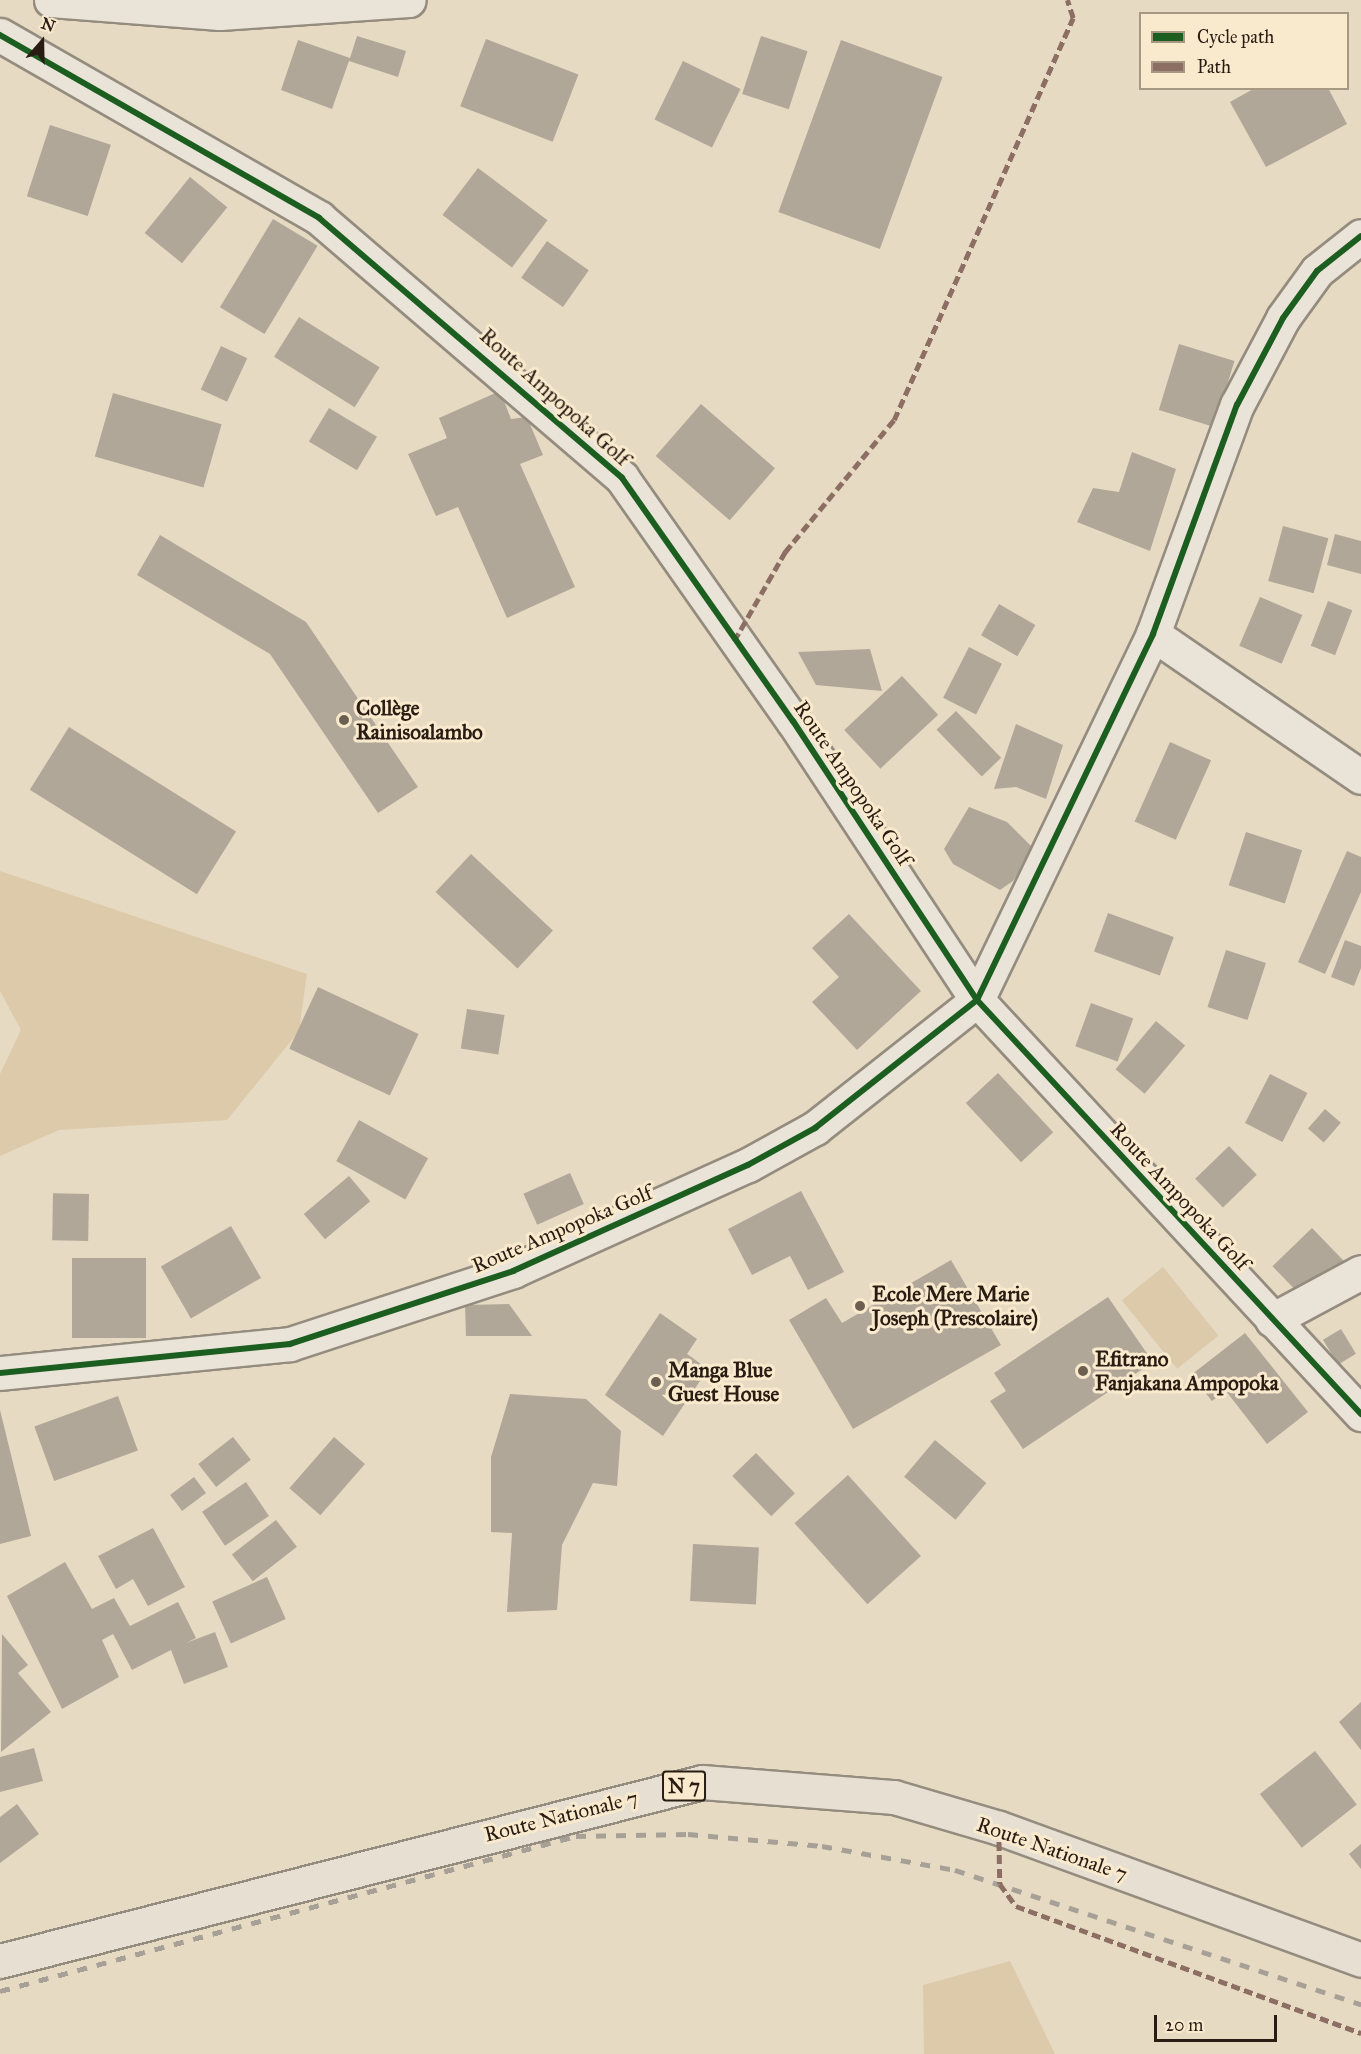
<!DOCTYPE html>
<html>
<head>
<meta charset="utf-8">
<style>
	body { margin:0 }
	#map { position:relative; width:1361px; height:2054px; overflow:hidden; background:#e7dac2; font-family:"IM FELL Great Primer",serif }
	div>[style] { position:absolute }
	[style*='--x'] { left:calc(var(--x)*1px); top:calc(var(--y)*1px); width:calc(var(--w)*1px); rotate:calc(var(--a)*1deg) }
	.green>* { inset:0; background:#dccaab; transform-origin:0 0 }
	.building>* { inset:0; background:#b1a798; transform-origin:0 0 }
	.roads { filter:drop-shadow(2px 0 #948c7e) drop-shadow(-2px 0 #948c7e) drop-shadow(0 2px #948c7e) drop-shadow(0 -2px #948c7e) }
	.street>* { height:33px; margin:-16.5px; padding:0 16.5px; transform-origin:16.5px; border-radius:16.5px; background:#eae4d8 }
	.primary>* { height:33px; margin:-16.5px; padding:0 16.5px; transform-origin:16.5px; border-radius:16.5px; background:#e7dfd1 }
	.rail>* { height:4.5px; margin-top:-2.25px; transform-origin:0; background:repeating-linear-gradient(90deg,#a6a096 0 10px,transparent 0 20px) }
	.quiet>* { height:4.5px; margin-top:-2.25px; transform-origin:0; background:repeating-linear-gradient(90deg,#8d6e63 0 9px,transparent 0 13.5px) }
	.cycleway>* { height:6px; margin:-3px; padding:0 3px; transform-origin:3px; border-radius:3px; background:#1b5e20 }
	.dots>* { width:16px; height:16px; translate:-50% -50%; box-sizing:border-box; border:3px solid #f9eace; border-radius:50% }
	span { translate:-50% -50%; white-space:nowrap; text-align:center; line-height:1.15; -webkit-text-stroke:6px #f9eace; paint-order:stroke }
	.shield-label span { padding:2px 4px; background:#f9eace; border:2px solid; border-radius:4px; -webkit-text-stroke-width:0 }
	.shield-label { font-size:20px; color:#291c13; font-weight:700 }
	.street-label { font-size:21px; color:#291c13 }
	.poi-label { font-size:21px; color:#291c13; font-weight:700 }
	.left { translate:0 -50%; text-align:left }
	.legend { position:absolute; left:1139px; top:12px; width:210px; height:78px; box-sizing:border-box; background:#f9eace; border:2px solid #a69883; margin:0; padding:8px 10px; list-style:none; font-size:18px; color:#291c13 }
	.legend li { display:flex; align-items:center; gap:12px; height:30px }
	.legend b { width:30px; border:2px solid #a69883 }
	.north { position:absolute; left:12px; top:12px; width:60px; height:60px; -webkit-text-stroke:4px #f9eace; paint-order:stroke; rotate:20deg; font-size:16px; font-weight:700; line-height:24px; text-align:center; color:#291c13 }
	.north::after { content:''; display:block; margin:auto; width:21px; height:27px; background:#291c13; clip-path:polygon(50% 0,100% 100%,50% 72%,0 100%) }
	.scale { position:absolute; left:1154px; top:2015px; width:123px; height:27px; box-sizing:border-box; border:3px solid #291c13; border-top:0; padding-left:8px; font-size:18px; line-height:21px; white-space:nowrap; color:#291c13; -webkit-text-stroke:4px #f9eace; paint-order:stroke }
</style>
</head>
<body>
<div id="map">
	<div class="green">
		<div style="clip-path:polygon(0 871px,307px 974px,299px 1031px,227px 1120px,59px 1130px,0 1156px,0 1074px,21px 1030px,0 991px)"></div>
		<div style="left:1163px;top:1267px;width:88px;height:53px;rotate:51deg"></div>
		<div style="clip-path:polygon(1010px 1961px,1055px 2054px,924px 2054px,923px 1985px)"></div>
	</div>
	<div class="building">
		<div style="clip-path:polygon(357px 36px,406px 51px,398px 77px,349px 61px,332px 109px,281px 90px,298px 40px,350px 58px)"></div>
		<div style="left:761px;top:36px;width:49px;height:61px;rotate:18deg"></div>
		<div style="left:486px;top:39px;width:99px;height:72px;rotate:21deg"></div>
		<div style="left:841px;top:40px;width:108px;height:183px;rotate:20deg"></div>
		<div style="left:683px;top:61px;width:64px;height:65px;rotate:26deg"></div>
		<div style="clip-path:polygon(1255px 88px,1328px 88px,1347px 124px,1266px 167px,1230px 102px)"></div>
		<div style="left:50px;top:125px;width:64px;height:75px;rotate:18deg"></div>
		<div style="left:478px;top:168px;width:87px;height:59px;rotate:37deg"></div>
		<div style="left:190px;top:177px;width:48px;height:72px;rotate:39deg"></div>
		<div style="left:273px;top:219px;width:52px;height:103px;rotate:31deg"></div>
		<div style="left:547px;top:241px;width:51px;height:45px;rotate:35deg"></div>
		<div style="left:299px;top:317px;width:95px;height:47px;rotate:32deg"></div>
		<div style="left:1179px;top:344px;width:58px;height:69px;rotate:17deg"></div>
		<div style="left:221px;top:346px;width:29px;height:48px;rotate:25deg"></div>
		<div style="clip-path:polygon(500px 391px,511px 419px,527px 417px,543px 455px,520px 464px,575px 587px,507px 618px,458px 507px,436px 516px,408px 454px,447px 438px,439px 418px)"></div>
		<div style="left:113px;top:393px;width:113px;height:66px;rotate:16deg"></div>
		<div style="left:701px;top:404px;width:98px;height:69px;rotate:41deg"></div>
		<div style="left:329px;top:408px;width:56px;height:39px;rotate:31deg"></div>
		<div style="clip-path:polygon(1132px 452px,1176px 469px,1150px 551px,1077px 522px,1093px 488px,1119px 492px)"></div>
		<div style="left:1283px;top:526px;width:47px;height:57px;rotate:15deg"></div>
		<div style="clip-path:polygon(1335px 534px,1361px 541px,1361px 574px,1327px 565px)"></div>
		<div style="clip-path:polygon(160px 535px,306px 622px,418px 787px,378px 813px,270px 654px,137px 575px)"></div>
		<div style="left:1260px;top:597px;width:46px;height:53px;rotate:23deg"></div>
		<div style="left:1328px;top:601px;width:26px;height:48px;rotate:21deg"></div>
		<div style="left:999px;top:604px;width:42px;height:36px;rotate:30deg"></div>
		<div style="left:969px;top:647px;width:37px;height:57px;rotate:27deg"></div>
		<div style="clip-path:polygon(870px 649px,882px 691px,816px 685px,798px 652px)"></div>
		<div style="left:902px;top:676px;width:53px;height:79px;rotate:47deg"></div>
		<div style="left:956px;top:711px;width:65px;height:27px;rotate:46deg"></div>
		<div style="clip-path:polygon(1016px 724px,1063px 745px,1046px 799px,1016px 787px,994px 789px)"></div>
		<div style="left:69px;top:727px;width:197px;height:74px;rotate:32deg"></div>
		<div style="left:1170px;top:742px;width:45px;height:87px;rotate:24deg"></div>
		<div style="clip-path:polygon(969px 807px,1007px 822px,1034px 849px,1013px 881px,1000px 890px,953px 864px,944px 849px)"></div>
		<div style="left:1246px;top:832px;width:59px;height:56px;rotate:18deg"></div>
		<div style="clip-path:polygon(1347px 851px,1361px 857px,1361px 892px,1325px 974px,1298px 962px)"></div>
		<div style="left:471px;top:854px;width:112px;height:52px;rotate:43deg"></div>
		<div style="left:1108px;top:913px;width:70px;height:41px;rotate:20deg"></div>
		<div style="clip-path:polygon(849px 914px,921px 991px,857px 1050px,812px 1002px,839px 977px,812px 948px)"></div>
		<div style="clip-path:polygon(1345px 940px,1361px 946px,1361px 968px,1354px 986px,1331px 977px)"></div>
		<div style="left:1226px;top:950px;width:42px;height:60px;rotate:18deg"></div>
		<div style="left:318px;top:987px;width:111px;height:68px;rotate:25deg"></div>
		<div style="left:1091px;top:1003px;width:45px;height:46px;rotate:20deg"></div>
		<div style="left:467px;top:1009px;width:38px;height:40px;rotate:9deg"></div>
		<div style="left:1156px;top:1021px;width:38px;height:63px;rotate:40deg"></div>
		<div style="left:998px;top:1073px;width:81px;height:44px;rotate:47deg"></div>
		<div style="left:1270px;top:1074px;width:42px;height:55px;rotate:27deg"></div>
		<div style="left:1325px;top:1109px;width:21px;height:26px;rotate:41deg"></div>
		<div style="left:359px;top:1120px;width:79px;height:47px;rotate:29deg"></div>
		<div style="left:1229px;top:1146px;width:40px;height:47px;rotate:46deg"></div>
		<div style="left:570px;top:1173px;width:34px;height:51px;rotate:66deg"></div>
		<div style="left:349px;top:1176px;width:33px;height:59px;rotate:50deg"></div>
		<div style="clip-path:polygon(801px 1191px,844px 1272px,808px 1290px,790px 1256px,752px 1275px,728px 1229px)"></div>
		<div style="left:89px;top:1194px;width:47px;height:36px;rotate:91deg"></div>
		<div style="left:231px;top:1226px;width:60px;height:81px;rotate:60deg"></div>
		<div style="left:1312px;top:1228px;width:49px;height:55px;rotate:46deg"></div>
		<div style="left:72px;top:1258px;width:74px;height:80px"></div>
		<div style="clip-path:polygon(951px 1260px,1001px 1345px,853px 1429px,789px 1320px,826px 1298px,842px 1323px)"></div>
		<div style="clip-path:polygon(1108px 1297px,1153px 1362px,1023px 1449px,990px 1401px,1006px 1391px,994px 1373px)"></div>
		<div style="clip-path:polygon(509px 1304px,532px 1336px,466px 1336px,465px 1305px)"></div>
		<div style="clip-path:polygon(660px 1313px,697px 1339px,687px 1354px,708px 1369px,663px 1436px,605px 1395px)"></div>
		<div style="left:1341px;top:1329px;width:29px;height:21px;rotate:59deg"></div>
		<div style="clip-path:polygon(1245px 1333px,1308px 1412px,1267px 1444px,1226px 1391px,1212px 1401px,1191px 1375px)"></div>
		<div style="clip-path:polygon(510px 1394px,586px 1399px,621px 1431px,617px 1486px,593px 1483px,562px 1545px,557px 1610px,507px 1612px,512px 1533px,491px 1532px,491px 1457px)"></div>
		<div style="left:118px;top:1396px;width:58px;height:89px;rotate:70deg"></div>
		<div style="clip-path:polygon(0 1410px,31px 1536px,0 1544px)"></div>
		<div style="left:233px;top:1437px;width:29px;height:44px;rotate:52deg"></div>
		<div style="left:334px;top:1437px;width:41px;height:68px;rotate:41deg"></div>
		<div style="left:935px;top:1440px;width:67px;height:48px;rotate:40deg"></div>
		<div style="left:756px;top:1453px;width:56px;height:33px;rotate:46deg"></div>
		<div style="left:848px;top:1475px;width:109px;height:72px;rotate:48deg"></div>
		<div style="left:194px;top:1477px;width:20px;height:30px;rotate:53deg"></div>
		<div style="left:246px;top:1482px;width:41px;height:53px;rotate:56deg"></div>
		<div style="left:276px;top:1520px;width:34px;height:56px;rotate:52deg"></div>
		<div style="clip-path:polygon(153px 1528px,185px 1587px,148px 1606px,133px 1579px,116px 1589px,98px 1556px)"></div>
		<div style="left:693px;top:1544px;width:66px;height:57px;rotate:3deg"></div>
		<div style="clip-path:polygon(65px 1562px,92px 1609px,114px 1598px,130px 1626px,178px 1602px,196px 1638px,186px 1643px,215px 1632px,228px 1667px,184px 1684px,171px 1650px,132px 1670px,113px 1634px,102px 1640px,119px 1677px,62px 1709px,7px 1596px)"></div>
		<div style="left:267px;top:1577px;width:46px;height:60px;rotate:66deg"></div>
		<div style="clip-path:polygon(2px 1634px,28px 1665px,18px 1673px,51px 1712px,1px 1752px)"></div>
		<div style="clip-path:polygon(1361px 1702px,1361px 1750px,1339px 1722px)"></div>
		<div style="clip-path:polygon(34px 1748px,43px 1781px,0 1792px,0 1757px)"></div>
		<div style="left:1315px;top:1751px;width:68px;height:70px;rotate:52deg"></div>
		<div style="clip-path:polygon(17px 1804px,39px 1834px,0 1863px,0 1817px)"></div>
		<div style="clip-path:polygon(1361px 1844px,1361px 1869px,1349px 1854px)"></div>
	</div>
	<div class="roads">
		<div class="street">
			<div style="--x:51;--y:0;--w:169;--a:4.4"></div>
			<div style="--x:220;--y:13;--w:189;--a:-3.9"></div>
			<div style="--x:0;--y:35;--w:368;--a:29.8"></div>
			<div style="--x:319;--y:218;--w:399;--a:40.6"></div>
			<div style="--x:622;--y:478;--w:297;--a:54.9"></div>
			<div style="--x:793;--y:721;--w:334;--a:56.6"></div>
			<div style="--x:977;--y:1000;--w:565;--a:47.15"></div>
			<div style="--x:1153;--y:634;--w:252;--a:34.5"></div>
			<div style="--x:1272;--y:1320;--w:101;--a:-28.3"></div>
			<div style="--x:0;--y:1373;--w:291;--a:-5.7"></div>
			<div style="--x:290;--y:1344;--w:235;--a:-18.1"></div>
			<div style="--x:513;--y:1271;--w:258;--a:-24.3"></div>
			<div style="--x:748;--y:1165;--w:77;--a:-28.9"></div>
			<div style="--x:815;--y:1128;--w:206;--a:-38.3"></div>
			<div style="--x:977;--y:1000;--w:406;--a:-64.3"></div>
			<div style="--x:1153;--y:634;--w:244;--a:-69.9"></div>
			<div style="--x:1237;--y:405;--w:98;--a:-62.1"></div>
			<div style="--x:1283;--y:318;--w:58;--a:-54.1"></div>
			<div style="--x:1317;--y:271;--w:56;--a:-38.5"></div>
		</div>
		<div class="primary">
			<div style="--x:0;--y:1961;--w:724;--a:-14.3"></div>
			<div style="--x:702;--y:1782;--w:193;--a:4.5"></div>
			<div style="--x:894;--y:1797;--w:109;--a:16.4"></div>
			<div style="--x:999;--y:1828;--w:385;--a:20"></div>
		</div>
	</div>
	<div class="rail">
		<div style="--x:0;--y:1991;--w:596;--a:-15.06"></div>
		<div style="--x:576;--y:1836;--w:112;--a:-1"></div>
		<div style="--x:688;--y:1834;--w:135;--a:5.1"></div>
		<div style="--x:822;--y:1846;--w:135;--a:10.2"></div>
		<div style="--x:955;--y:1870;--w:428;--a:18.3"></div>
	</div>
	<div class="quiet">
		<div style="--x:734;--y:641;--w:103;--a:-60.2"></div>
		<div style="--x:785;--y:552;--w:171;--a:-50.5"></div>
		<div style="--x:894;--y:420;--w:440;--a:-66"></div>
		<div style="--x:1073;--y:18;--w:19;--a:-108"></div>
		<div style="--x:999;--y:1828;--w:56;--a:89"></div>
		<div style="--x:1000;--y:1884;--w:27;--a:54"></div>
		<div style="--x:1016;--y:1906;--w:368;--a:20.2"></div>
	</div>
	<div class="cycleway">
		<div style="--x:0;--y:35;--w:368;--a:29.8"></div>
		<div style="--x:319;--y:218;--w:399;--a:40.6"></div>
		<div style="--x:622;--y:478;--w:297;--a:54.9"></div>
		<div style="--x:793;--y:721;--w:334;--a:56.6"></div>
		<div style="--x:977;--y:1000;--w:565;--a:47.15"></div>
		<div style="--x:0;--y:1373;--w:291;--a:-5.7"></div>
		<div style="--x:290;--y:1344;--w:235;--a:-18.1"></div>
		<div style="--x:513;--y:1271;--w:258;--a:-24.3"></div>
		<div style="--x:748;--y:1165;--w:77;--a:-28.9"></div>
		<div style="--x:815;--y:1128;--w:206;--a:-38.3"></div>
		<div style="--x:977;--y:1000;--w:406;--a:-64.3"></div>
		<div style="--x:1153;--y:634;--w:244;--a:-69.9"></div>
		<div style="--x:1237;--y:405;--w:98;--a:-62.1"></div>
		<div style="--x:1283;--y:318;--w:58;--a:-54.1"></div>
		<div style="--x:1317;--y:271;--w:56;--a:-38.5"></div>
	</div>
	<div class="dots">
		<div style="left:344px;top:720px;background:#6c5e50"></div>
		<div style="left:860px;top:1306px;background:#6c5e50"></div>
		<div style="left:1083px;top:1371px;background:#6c5e50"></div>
		<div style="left:656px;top:1382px;background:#6c5e50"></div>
	</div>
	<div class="shield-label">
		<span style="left:684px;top:1786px">N 7</span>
	</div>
	<div class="street-label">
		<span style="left:555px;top:397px;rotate:42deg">Route Ampopoka Golf</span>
		<span style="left:853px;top:783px;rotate:56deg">Route Ampopoka Golf</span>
		<span style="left:1180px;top:1196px;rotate:47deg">Route Ampopoka Golf</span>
		<span style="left:562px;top:1229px;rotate:-23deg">Route Ampopoka Golf</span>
		<span style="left:561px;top:1816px;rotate:-14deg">Route Nationale 7</span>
		<span style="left:1052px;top:1849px;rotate:19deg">Route Nationale 7</span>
	</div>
	<div class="poi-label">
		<span class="left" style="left:356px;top:720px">Collège<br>Rainisoalambo</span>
		<span class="left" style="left:872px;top:1306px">Ecole Mere Marie<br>Joseph (Prescolaire)</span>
		<span class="left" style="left:1095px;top:1371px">Efitrano<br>Fanjakana Ampopoka</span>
		<span class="left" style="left:668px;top:1382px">Manga Blue<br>Guest House</span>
	</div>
	<ul class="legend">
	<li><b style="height:8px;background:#1b5e20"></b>Cycle path</li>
	<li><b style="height:8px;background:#8d6e63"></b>Path</li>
	</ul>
	<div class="north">N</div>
	<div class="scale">20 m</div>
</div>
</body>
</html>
